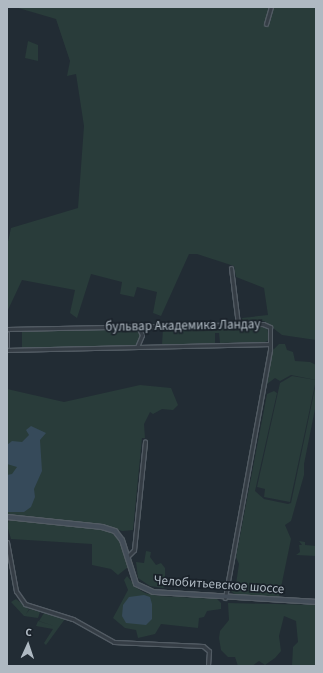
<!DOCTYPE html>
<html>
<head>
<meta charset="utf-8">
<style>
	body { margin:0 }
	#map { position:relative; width:323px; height:673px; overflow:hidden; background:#222c34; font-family:"Source Sans 3",sans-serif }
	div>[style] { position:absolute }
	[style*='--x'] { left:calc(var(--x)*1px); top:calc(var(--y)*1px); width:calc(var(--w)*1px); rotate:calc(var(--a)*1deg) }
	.green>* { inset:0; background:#293c3a }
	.water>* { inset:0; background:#364a5a }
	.roads { filter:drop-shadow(1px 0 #525b63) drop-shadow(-1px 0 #525b63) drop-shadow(0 1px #525b63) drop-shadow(0 -1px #525b63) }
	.street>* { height:3px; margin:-1.5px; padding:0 1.5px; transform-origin:1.5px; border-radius:1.5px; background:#353d45 }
	.secondary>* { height:4px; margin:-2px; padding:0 2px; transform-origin:2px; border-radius:2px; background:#434d58 }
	span { translate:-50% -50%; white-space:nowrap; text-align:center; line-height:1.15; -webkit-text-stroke:3.5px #1a222a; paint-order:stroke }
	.street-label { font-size:13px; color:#afb9c2 }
	.frame { position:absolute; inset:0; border:8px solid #afb9c2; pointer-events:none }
	.north { position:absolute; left:8px; top:625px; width:40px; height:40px; -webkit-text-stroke:3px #1a222a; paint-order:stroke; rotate:3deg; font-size:11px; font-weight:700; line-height:16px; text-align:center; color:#afb9c2 }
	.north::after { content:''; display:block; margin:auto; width:14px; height:18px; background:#afb9c2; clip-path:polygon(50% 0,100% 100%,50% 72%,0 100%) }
</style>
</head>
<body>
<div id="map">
	<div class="green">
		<div style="clip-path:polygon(15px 7px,316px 7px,316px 340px,282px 335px,264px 321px,243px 322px,242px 318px,268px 315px,264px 288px,236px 277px,234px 266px,197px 254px,189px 254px,161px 316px,153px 313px,157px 292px,137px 287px,134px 297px,120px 294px,122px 282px,91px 274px,77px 318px,70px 313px,75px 290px,22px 280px,7px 312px,7px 246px,11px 228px,78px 208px,84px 126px,76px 74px,67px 76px,70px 61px,56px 19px)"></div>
		<div style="clip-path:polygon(28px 41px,38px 45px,38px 61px,25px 58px)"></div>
		<div style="clip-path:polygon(241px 326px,267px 326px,269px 340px,265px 342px,220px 343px,219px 333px,215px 333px,215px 343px,162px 345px,163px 328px)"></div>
		<div style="clip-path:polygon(136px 328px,140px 333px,140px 340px,135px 346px,22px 348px,22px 330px)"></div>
		<div style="clip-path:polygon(279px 344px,285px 344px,287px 350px,293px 352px,295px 361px,310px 362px,316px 365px,316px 380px,291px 375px,280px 381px,275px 378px,267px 384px,273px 350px)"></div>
		<div style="clip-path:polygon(292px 376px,316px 380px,290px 502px,264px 497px,265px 489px,257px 487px,280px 383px)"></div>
		<div style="clip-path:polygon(316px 383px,316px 404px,304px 464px,304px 475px,291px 521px,285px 525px,291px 539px,279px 597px,237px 596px,231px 591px,236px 584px,239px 564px,236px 557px,267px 394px,274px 391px,277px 393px,255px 491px,264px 499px,288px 504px,291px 503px)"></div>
		<div style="clip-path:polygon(140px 385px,171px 388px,178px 405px,173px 410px,162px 409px,153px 414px,150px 412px,144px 424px,145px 438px,142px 438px,133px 530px,122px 531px,102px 524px,7px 514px,7px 389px,64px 402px)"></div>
		<div style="clip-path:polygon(15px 520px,110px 531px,121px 542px,128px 567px,118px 575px,111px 569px,92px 565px,92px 544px,11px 539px,7px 525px,9px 521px)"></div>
		<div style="clip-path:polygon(299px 541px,305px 542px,305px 545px,316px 546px,316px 556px,296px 555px,300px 552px,299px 545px,302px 545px)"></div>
		<div style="clip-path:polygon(146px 551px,151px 552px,150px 557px,156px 565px,161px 563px,165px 568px,165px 587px,163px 588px,150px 586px,138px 578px,136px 562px,144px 563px)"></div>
		<div style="clip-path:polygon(127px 576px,138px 589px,145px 593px,159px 596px,217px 599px,221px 603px,221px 609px,207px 611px,204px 617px,199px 618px,198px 628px,161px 624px,155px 634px,138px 638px,136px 630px,125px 628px,113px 618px,128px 590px,124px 580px)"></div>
		<div style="clip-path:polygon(16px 599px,29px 609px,26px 614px,30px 609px,40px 612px,38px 618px,24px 616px,11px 602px)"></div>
		<div style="clip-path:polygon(228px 603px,316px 605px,316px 666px,292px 666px,293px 647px,298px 642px,296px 621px,284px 616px,279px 636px,281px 651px,275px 658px,265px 665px,259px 661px,252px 666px,238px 666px,235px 657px,228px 657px,221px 650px,219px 638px,220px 631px,229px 620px)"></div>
		<div style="clip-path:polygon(44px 613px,65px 619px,46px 645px,44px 643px,53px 629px,36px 626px,38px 621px,54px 626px,39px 621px)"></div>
	</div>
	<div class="water">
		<div style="clip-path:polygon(31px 426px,46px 433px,40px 440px,42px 471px,34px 489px,35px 497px,31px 507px,24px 512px,7px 512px,7px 475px,12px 474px,17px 467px,7px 464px,7px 445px,12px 441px,22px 442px,29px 435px,26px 430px)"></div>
		<div style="clip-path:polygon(144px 595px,150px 597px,152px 604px,152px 619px,146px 625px,126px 623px,122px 616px,123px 605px,129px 597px)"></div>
	</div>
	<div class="roads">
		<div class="street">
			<div style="--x:266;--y:24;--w:18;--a:-74"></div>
			<div style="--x:231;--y:268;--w:56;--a:82.9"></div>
			<div style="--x:7;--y:329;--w:256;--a:-1.1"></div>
			<div style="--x:263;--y:324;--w:8;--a:23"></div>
			<div style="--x:270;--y:327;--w:23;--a:90"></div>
			<div style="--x:270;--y:350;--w:252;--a:100.3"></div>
			<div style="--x:7;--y:333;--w:13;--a:90"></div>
			<div style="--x:137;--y:347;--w:13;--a:-67"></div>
			<div style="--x:142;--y:335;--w:10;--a:-114"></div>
			<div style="--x:7;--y:350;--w:263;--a:-1.3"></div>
			<div style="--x:7;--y:542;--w:50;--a:79.6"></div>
			<div style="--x:16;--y:591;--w:16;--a:55"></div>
			<div style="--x:25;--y:604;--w:50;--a:17.4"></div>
			<div style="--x:73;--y:619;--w:47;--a:29.3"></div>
			<div style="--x:114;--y:642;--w:89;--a:2.6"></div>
			<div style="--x:203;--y:646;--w:8;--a:40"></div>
			<div style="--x:209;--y:651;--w:15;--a:94"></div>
			<div style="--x:127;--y:557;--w:10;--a:-45"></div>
			<div style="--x:134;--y:550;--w:109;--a:-84.2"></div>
		</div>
		<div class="secondary">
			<div style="--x:7;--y:517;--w:96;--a:6"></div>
			<div style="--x:102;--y:527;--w:14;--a:17"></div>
			<div style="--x:115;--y:531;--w:11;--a:52"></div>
			<div style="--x:122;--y:540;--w:46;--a:72.3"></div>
			<div style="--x:136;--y:584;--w:19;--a:25"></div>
			<div style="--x:153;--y:592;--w:163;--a:3.5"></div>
		</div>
	</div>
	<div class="street-label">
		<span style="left:183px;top:326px;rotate:-1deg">бульвар Академика Ландау</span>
		<span style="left:219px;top:585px;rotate:4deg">Челобитьевское шоссе</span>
	</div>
	<div class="frame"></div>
	<div class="north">С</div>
</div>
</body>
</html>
